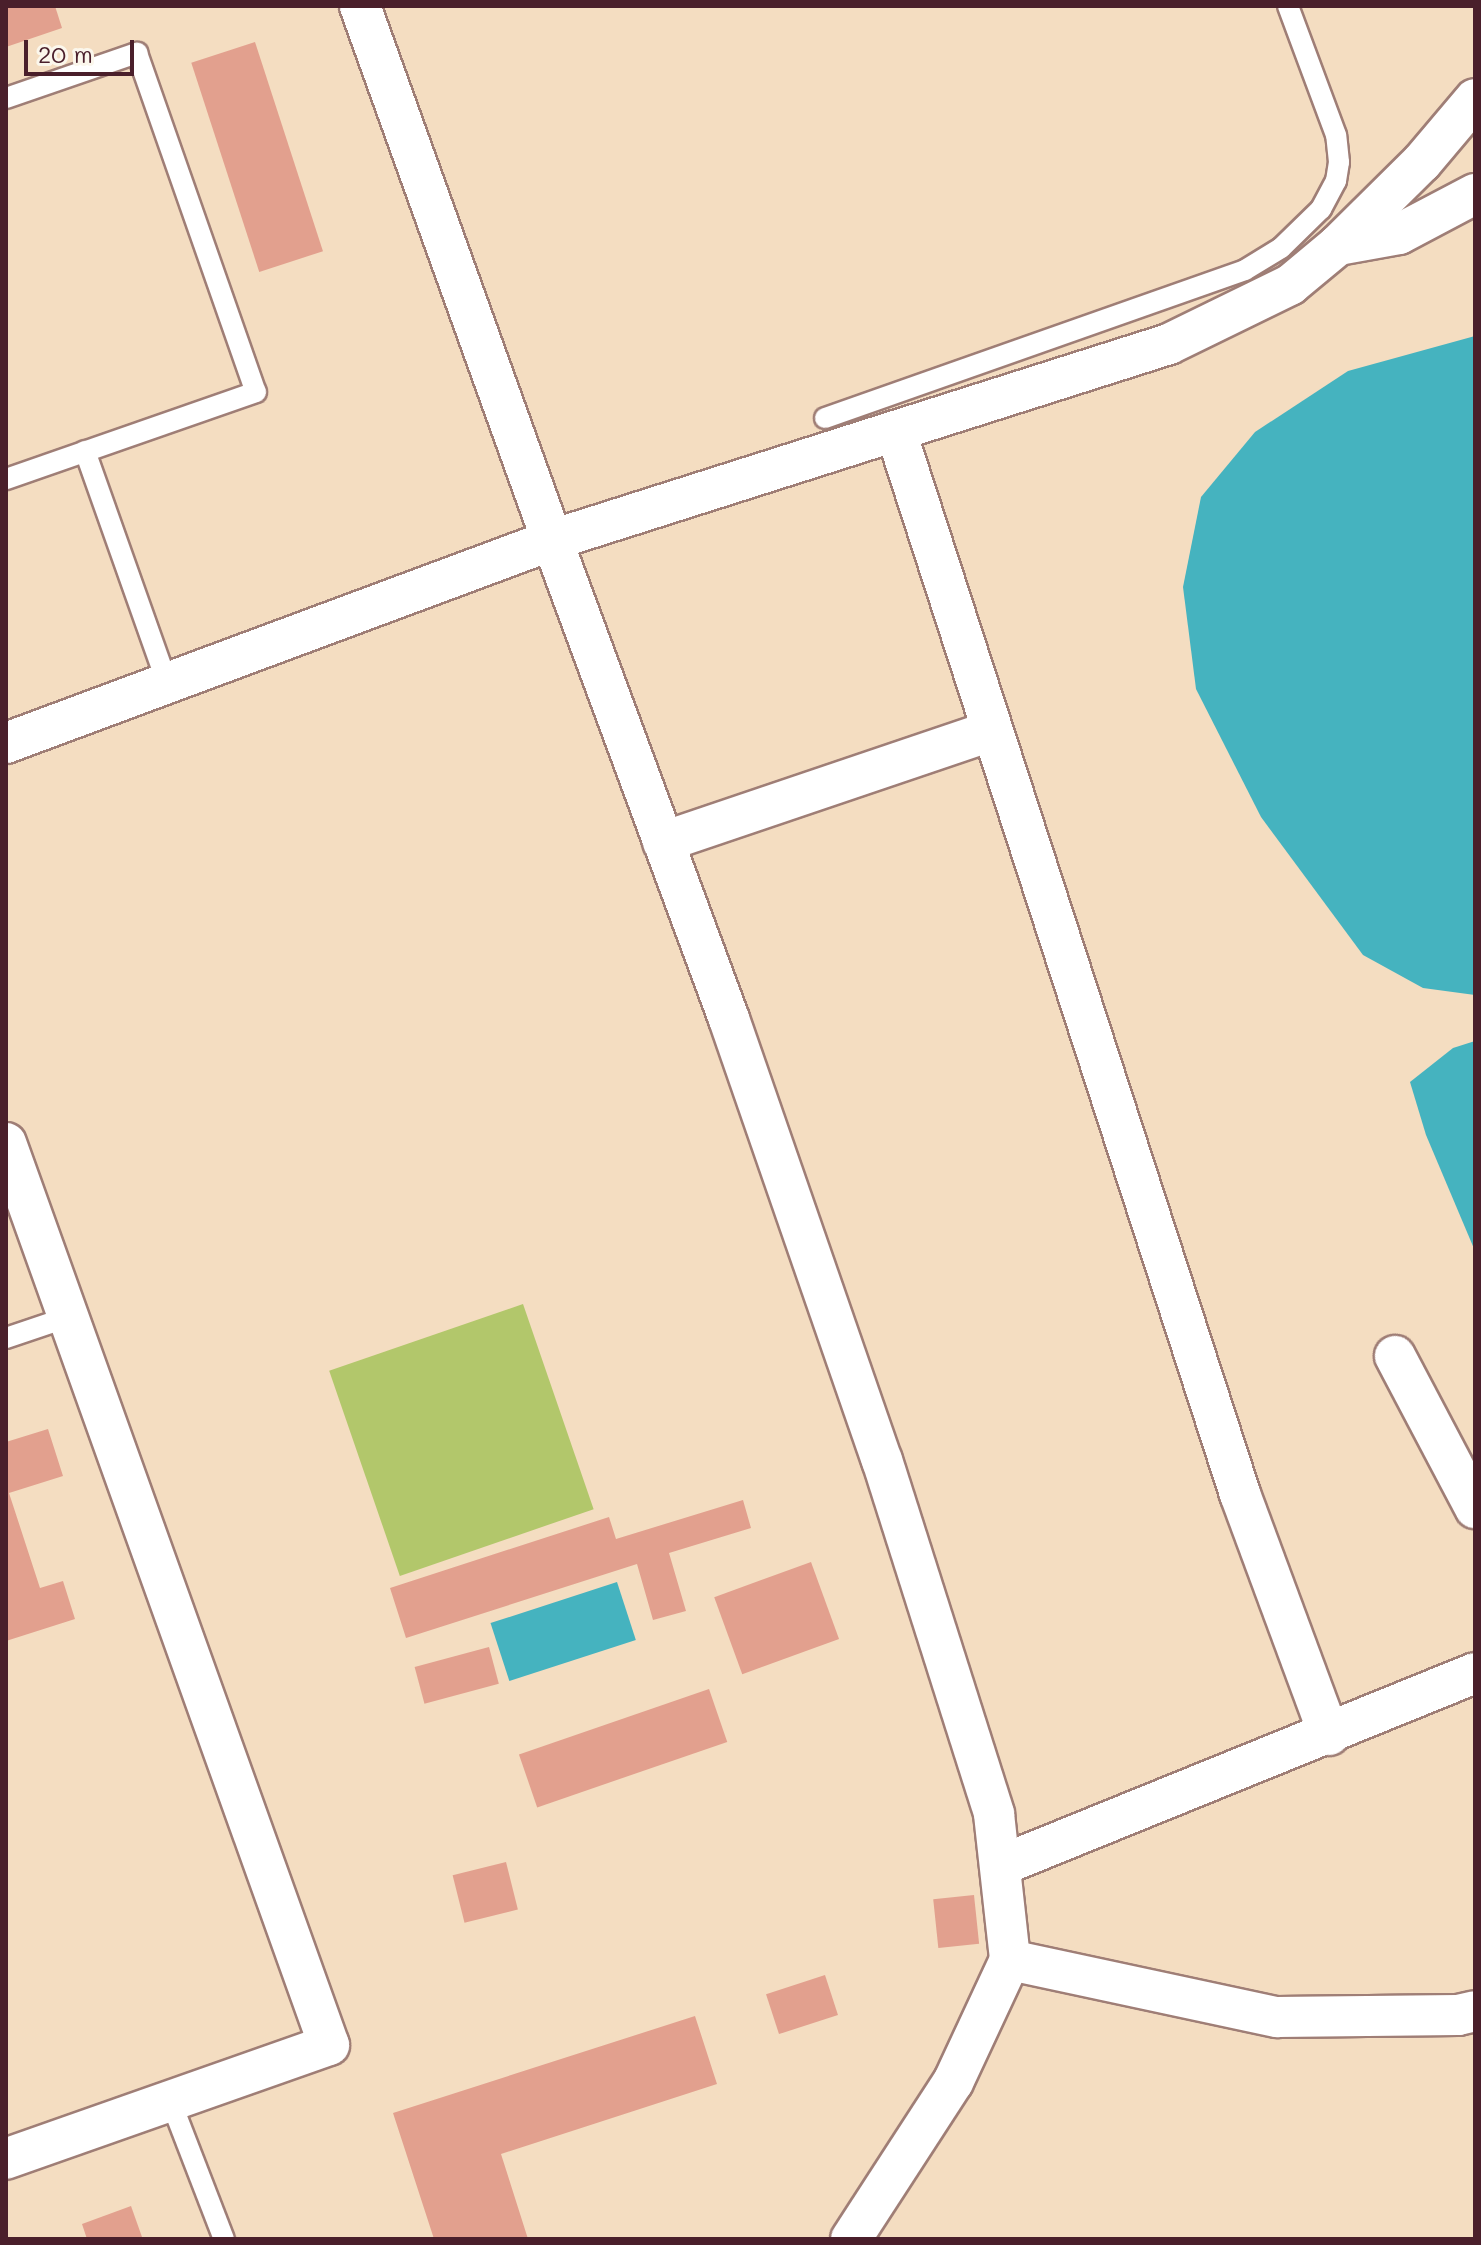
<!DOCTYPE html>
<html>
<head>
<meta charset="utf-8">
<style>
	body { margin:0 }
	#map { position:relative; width:1481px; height:2245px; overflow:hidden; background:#f4ddc1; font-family:Mali,sans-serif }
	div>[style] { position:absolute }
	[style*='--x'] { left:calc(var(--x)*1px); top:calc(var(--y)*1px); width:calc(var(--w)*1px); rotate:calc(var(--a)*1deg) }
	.green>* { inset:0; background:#b2c76b; transform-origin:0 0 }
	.water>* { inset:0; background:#45b3bf; transform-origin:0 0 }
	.building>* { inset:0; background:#e2a08e; transform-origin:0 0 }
	.roads { filter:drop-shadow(2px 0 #9f7e76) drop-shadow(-2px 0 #9f7e76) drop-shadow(0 2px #9f7e76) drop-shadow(0 -2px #9f7e76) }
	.lane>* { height:20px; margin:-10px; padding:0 10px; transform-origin:10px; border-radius:10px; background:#fff }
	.street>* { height:40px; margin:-20px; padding:0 20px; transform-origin:20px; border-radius:20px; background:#fff }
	span { translate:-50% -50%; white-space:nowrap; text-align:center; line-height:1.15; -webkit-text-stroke:6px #fbf7ec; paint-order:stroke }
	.frame { position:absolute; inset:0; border:8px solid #4a1f2b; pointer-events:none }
	.scale { position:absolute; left:24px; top:40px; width:110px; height:36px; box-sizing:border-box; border:4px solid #4a1f2b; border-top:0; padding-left:10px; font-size:24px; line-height:28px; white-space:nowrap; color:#4a1f2b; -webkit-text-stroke:6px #fbf7ec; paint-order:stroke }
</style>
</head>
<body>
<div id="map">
	<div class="green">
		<div style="left:523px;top:1304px;width:217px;height:205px;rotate:71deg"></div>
	</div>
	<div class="water">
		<div style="clip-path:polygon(1475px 336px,1475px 995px,1423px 988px,1363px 955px,1261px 817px,1196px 689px,1183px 587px,1201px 497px,1255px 432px,1348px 371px)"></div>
		<div style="clip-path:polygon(1475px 1041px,1475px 1251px,1426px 1135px,1410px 1082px,1453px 1048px)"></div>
		<div style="left:617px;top:1582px;width:61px;height:133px;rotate:72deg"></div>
	</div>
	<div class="building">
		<div style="clip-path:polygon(6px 6px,55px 6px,62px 28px,6px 47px)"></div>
		<div style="left:255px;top:42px;width:220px;height:67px;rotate:72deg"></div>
		<div style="clip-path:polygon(48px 1429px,63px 1476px,9px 1493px,40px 1588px,63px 1581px,75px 1619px,6px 1641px,6px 1442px)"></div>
		<div style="clip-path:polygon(743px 1500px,751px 1528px,669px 1553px,686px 1611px,653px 1620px,637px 1564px,406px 1638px,390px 1588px,609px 1517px,616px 1539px)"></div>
		<div style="left:811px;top:1562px;width:82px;height:103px;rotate:70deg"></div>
		<div style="left:489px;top:1647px;width:38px;height:77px;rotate:75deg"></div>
		<div style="left:709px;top:1689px;width:56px;height:201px;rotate:71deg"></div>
		<div style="left:506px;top:1862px;width:49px;height:55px;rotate:76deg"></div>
		<div style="left:974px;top:1895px;width:49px;height:41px;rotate:84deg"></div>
		<div style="left:825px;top:1975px;width:42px;height:62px;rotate:72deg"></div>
		<div style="clip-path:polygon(695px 2016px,717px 2084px,501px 2154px,528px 2239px,434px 2239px,393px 2113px)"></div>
		<div style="clip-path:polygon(131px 2206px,142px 2237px,87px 2239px,82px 2224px)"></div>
	</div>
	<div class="roads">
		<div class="lane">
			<div style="--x:6;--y:98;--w:139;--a:-19"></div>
			<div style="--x:137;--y:53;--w:359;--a:70.7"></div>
			<div style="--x:256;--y:392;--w:265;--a:160.8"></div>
			<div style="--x:825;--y:418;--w:445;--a:-19.4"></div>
			<div style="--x:1245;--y:270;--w:42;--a:-31.4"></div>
			<div style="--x:1281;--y:248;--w:56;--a:-44.3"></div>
			<div style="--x:1321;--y:209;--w:32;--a:-62"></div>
			<div style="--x:1336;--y:181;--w:19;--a:-81"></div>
			<div style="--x:1339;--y:162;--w:27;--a:-96"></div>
			<div style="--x:1336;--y:135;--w:138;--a:-110.4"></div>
			<div style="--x:85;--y:451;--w:246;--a:70.5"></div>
			<div style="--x:6;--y:1338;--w:65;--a:-18.7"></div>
			<div style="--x:171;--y:2102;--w:147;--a:68.9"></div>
		</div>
		<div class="street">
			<div style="--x:360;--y:6;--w:567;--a:70.22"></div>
			<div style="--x:552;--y:540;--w:511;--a:69.72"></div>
			<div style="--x:729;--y:1019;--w:467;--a:70.9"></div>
			<div style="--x:882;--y:1460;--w:371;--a:72.4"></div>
			<div style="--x:994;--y:1814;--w:147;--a:83.7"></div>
			<div style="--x:1010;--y:1960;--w:135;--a:115"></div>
			<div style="--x:953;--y:2082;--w:187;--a:123"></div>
			<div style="--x:1338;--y:245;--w:62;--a:-10.2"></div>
			<div style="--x:1399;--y:234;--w:86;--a:-27.8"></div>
			<div style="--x:896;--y:432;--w:1116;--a:72.05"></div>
			<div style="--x:1240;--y:1494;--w:257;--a:69.7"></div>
			<div style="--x:6;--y:743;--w:583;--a:-20.39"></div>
			<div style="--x:552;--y:540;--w:647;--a:-17.62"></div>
			<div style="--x:1169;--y:344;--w:135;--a:-26"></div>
			<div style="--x:1290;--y:285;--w:62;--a:-39.8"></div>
			<div style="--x:1338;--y:245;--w:118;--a:-44.7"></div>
			<div style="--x:1422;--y:162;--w:82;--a:-49.9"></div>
			<div style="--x:663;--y:842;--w:346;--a:-18.7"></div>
			<div style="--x:6;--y:1143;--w:958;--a:70.3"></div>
			<div style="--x:329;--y:2045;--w:343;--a:160.6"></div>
			<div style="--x:1395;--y:1356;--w:172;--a:62.2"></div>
			<div style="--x:1002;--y:1865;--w:510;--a:-22.09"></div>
			<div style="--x:1010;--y:1960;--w:273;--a:12.1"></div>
			<div style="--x:1277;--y:2017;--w:181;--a:-0.6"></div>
			<div style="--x:1458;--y:2015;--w:17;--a:-13"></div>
		</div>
	</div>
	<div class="frame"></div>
	<div class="scale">20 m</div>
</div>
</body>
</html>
